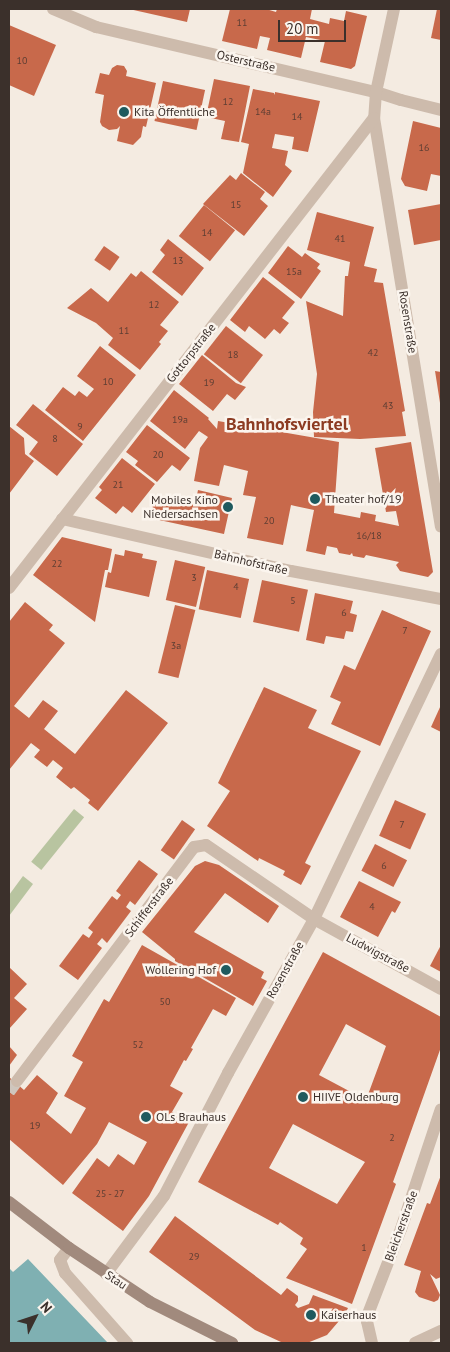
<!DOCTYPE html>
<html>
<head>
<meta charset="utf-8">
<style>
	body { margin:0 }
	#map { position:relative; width:450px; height:1352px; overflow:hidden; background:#f4ebe1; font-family:"PT Sans",sans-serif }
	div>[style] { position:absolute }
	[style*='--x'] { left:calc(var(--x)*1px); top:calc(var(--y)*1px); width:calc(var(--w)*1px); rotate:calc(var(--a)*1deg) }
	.green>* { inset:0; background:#b8c4a0; transform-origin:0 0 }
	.water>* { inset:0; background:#7fb0b2 }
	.building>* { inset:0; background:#c8694b; transform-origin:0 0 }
	.street-tunnel>* { height:12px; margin-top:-6px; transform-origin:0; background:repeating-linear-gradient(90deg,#cfc6bd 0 12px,transparent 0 18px) }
	.street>* { height:12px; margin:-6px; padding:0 6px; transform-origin:6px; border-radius:6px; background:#cdbbac }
	.secondary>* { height:12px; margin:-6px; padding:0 6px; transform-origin:6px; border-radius:6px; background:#a18a7d }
	.dots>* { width:14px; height:14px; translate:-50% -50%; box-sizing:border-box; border:2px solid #fbf5ee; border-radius:50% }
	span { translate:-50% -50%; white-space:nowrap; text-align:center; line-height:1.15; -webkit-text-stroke:5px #fbf5ee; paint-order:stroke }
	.number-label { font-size:10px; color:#5e3e33 }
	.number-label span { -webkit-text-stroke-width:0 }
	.street-label { font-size:12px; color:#3b302b }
	.poi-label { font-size:12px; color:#3b302b }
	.left { translate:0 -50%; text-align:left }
	.right { translate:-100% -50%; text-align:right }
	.district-label { font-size:18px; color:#8c3b22; font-weight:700 }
	.frame { position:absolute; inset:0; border:10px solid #3b302b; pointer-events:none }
	.north { position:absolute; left:10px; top:1292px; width:50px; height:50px; -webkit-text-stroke:4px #fbf5ee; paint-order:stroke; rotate:49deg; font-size:14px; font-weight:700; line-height:20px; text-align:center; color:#3b302b }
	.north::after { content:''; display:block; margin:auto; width:18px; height:22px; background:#3b302b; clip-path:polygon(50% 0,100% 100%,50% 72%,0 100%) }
	.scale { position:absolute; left:278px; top:20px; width:68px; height:22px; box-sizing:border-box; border:2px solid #3b302b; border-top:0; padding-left:6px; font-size:15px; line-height:18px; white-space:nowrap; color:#3b302b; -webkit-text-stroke:4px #fbf5ee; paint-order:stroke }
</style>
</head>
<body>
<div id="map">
	<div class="green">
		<div style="left:74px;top:809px;width:13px;height:68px;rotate:39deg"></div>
		<div style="clip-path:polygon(23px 876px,33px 884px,9px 916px,9px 895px)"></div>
	</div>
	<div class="water">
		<div style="clip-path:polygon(28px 1259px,108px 1343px,9px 1343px,9px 1268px,13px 1272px)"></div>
	</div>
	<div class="building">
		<div style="clip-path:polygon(129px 9px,190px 9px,187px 22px)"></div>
		<div style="clip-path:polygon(230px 9px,266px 9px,276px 12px,277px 9px,312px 9px,310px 19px,329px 24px,330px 18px,344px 21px,346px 11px,367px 16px,355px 66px,351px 69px,320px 62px,325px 41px,306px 37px,301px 58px,267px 50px,270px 38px,260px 36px,257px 49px,222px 41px)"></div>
		<div style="clip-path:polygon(437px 9px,441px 9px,441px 40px,431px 38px)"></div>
		<div style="clip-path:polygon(9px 25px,56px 45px,34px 96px,9px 85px)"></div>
		<div style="clip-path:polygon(117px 65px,124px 66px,127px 71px,126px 76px,156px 83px,146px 127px,143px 126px,141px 137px,133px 145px,117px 141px,120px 126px,117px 129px,109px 130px,102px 126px,100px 122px,104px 95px,95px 93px,100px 73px,109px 75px,112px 68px)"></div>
		<div style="clip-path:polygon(214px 79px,250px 86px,239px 142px,221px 139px,225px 121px,206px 117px)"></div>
		<div style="left:163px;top:81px;width:43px;height:41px;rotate:12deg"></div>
		<div style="clip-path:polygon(253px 89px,274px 93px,275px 95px,275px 92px,320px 101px,308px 152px,292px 149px,294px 137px,275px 134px,272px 148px,288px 151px,285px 165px,292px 171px,273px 197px,243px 173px,249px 144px,241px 142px)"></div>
		<div style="clip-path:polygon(413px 121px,441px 128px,441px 176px,431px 174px,427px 191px,405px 186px,401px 179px)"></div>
		<div style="clip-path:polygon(241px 173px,265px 192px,260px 199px,268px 206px,244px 236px,203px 204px,230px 175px,236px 180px)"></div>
		<div style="clip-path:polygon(441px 204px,441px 240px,414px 245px,408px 210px)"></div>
		<div style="left:204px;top:205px;width:40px;height:40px;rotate:39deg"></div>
		<div style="clip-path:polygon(317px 212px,374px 227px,364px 266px,377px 269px,374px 282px,383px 283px,405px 411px,402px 412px,406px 436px,360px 439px,314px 437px,313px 412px,317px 374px,306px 301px,343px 316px,345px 276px,348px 276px,350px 262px,307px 250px)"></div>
		<div style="clip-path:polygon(168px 239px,204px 268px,182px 296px,152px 272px,165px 255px,160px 250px)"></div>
		<div style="left:104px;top:246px;width:19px;height:17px;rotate:35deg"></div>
		<div style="clip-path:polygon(288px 246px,302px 257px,305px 253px,320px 264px,317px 268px,321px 271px,301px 299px,268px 273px)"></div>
		<div style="clip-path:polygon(141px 271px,179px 302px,160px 325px,168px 331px,159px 342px,161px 344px,140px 370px,108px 345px,113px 338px,96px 323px,67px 308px,91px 288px,108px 302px,131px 273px,136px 277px)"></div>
		<div style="clip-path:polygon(263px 277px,295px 302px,282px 318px,289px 323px,280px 334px,274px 329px,265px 339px,249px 326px,245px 332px,230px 320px)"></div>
		<div style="left:226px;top:326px;width:47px;height:36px;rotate:38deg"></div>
		<div style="clip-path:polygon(100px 346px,136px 375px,83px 441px,45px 410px,63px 387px,75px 396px,79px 391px,87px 397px,94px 389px,77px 376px)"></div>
		<div style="clip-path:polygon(202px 355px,236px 383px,246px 387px,235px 400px,227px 394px,213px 411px,179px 384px)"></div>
		<div style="clip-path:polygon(435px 371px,441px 372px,441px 403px,440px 403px)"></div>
		<div style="clip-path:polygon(174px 390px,209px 418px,208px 419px,217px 429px,218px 421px,339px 442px,334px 513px,360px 518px,361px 512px,376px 515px,375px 521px,399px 526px,396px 511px,386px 512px,375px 448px,411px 442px,433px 572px,428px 577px,400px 571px,396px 565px,399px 562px,366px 555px,364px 558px,353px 556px,352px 553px,350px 555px,339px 553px,337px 548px,327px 546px,325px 555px,306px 551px,314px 510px,295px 506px,291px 505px,283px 545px,247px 538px,256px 497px,243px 495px,248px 471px,224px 465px,219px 486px,194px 481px,200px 448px,208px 437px,199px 431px,185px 449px,150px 421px)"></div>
		<div style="clip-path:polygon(33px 404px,83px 444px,57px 476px,29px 454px,38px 442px,16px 425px)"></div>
		<div style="clip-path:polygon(147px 425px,190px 458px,180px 471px,172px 465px,157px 482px,135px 465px,138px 461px,126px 452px)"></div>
		<div style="clip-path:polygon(9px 426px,24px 438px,25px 454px,34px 461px,9px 494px)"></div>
		<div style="clip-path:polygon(122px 458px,155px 484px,132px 513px,123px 506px,116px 514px,95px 498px,102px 490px,99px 487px)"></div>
		<div style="clip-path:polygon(198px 490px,232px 498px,224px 534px,150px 518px,155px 496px,195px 504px)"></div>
		<div style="clip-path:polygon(62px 537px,112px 549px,108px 570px,105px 570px,95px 622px,33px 575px)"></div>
		<div style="clip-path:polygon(125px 550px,143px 554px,142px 558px,157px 561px,149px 597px,105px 587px,108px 572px,111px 573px,115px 554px,124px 556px)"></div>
		<div style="left:175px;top:560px;width:31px;height:41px;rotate:13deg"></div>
		<div style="left:207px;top:570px;width:43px;height:40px;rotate:12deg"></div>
		<div style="left:262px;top:580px;width:47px;height:43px;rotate:12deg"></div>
		<div style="clip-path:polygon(315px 593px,353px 601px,350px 613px,357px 615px,353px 632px,346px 631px,344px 639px,326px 636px,324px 644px,306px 640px)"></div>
		<div style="clip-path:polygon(25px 602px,53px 625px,49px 630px,65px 643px,14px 706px,29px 718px,43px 700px,58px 711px,44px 729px,75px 754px,126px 690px,168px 723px,98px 811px,88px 803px,90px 800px,74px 787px,71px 789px,56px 777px,63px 768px,53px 760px,47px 767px,34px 757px,40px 750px,31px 743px,9px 770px,9px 622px)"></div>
		<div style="left:175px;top:605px;width:21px;height:70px;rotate:14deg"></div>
		<div style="clip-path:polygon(382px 610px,431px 631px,380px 746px,331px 724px,341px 702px,330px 697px,344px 665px,355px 670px)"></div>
		<div style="clip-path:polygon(264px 687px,317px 710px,308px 728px,361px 751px,305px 863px,311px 866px,301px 885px,283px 875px,285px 871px,259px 858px,258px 861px,207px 826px,230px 791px,218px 783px)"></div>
		<div style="clip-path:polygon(441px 705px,441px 732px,431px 727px)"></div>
		<div style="left:395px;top:800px;width:34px;height:39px;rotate:24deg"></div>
		<div style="left:182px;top:820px;width:16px;height:37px;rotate:35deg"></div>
		<div style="left:375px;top:844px;width:36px;height:30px;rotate:27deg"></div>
		<div style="clip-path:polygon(139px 860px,158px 874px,135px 905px,130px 901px,126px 907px,131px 911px,107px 943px,102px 938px,97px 944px,102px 948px,78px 980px,59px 966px,83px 934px,89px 938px,93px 932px,88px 928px,112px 896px,117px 900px,121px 895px,116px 891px)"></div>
		<div style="clip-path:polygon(205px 861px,219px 865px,279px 906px,268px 923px,225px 893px,194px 932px,264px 972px,261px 978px,267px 981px,253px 1006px,175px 961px,175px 959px,142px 932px,195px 866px)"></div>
		<div style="clip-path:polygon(359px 881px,401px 902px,395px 913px,392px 911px,378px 937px,340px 917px)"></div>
		<div style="clip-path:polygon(142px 945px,236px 998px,226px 1016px,213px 1009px,191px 1048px,193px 1049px,186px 1061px,184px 1060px,170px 1086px,183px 1093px,172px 1112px,189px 1122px,149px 1196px,123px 1231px,72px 1193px,97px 1158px,109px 1167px,118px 1154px,134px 1165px,147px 1142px,109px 1122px,97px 1144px,63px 1185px,9px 1139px,9px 1077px,24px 1090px,37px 1075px,58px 1093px,46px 1113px,71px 1134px,86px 1108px,64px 1096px,83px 1062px,72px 1056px,104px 999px,109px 1002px)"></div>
		<div style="clip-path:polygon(441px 945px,441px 972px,430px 966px)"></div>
		<div style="clip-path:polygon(evenodd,323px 952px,441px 1017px,441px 1047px,393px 1182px,396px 1184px,352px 1304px,286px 1278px,307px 1249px,300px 1244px,303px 1238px,280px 1222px,278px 1225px,198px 1182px,323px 952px,346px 1024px,386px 1046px,366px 1100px,319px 1075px,346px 1024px,323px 952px,293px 1124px,365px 1162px,337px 1204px,269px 1168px,293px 1124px)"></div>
		<div style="clip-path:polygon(9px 967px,27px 984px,14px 998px,27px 1009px,9px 1029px)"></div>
		<div style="clip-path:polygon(9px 1046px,17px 1055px,9px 1066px)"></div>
		<div style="clip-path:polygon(441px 1175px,441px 1277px,436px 1279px,430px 1274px,440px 1295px,438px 1300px,434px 1302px,419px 1297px,415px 1292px,421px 1271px,404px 1265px,427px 1203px,430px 1204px)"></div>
		<div style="clip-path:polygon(175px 1216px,281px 1295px,287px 1288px,298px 1296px,298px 1301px,295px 1305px,298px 1308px,309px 1304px,313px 1295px,348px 1308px,345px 1314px,327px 1335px,307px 1343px,281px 1342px,255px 1330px,149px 1252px)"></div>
	</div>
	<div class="street-tunnel">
		<div style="--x:9;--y:1092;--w:14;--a:-54"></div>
	</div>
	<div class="street">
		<div style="--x:53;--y:9;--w:47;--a:22.7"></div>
		<div style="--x:96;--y:27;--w:287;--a:13.1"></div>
		<div style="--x:376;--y:92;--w:26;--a:18"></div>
		<div style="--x:401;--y:100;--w:41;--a:14"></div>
		<div style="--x:394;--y:9;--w:85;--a:102.2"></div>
		<div style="--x:376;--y:92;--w:26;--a:94"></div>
		<div style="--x:374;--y:118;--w:414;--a:80.7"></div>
		<div style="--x:62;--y:519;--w:235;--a:12.8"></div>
		<div style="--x:291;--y:571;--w:153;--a:10.6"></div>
		<div style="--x:9;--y:588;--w:595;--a:-52.17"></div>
		<div style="--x:17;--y:1081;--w:293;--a:-52.9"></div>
		<div style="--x:194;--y:847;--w:12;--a:-9"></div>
		<div style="--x:206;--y:845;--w:131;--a:34.4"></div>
		<div style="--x:314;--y:919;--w:145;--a:28.9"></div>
		<div style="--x:69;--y:1248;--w:15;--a:127"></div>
		<div style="--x:60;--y:1260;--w:14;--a:69"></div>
		<div style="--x:65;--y:1273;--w:94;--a:48.5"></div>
		<div style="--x:106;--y:1274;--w:97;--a:-53.4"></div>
		<div style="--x:164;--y:1196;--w:139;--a:-62.5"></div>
		<div style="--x:228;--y:1073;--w:176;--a:-60.8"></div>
		<div style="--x:314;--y:919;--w:294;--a:-64.4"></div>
		<div style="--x:372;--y:1343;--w:23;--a:-103"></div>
		<div style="--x:367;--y:1321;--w:7;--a:-82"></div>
		<div style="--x:368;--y:1314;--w:91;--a:-68.8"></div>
		<div style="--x:401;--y:1229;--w:126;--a:-71.6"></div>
		<div style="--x:415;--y:1343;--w:29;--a:-25"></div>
	</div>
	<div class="secondary">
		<div style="--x:9;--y:1202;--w:76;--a:37.5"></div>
		<div style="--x:69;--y:1248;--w:97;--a:33.7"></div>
		<div style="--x:150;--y:1302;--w:92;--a:26.6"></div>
	</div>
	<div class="dots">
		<div style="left:124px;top:112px;background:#1f5a5e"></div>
		<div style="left:315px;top:499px;background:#1f5a5e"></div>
		<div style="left:228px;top:507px;background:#1f5a5e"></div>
		<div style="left:226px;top:970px;background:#1f5a5e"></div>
		<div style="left:303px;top:1097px;background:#1f5a5e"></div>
		<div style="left:146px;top:1117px;background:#1f5a5e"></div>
		<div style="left:311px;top:1315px;background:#1f5a5e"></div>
	</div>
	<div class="number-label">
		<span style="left:242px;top:23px">11</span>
		<span style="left:22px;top:61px">10</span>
		<span style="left:228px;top:102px">12</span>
		<span style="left:263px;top:112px">14a</span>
		<span style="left:297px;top:117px">14</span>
		<span style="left:424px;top:148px">16</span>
		<span style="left:236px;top:205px">15</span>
		<span style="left:207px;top:233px">14</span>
		<span style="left:340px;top:239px">41</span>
		<span style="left:178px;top:261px">13</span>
		<span style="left:294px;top:272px">15a</span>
		<span style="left:154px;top:305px">12</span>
		<span style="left:124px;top:331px">11</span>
		<span style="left:373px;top:353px">42</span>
		<span style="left:233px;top:355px">18</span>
		<span style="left:108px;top:382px">10</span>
		<span style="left:209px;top:383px">19</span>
		<span style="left:388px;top:406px">43</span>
		<span style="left:180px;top:420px">19a</span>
		<span style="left:80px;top:427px">9</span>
		<span style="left:55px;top:439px">8</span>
		<span style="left:158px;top:455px">20</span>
		<span style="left:118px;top:485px">21</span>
		<span style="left:269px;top:521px">20</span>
		<span style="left:369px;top:536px">16/18</span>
		<span style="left:57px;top:564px">22</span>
		<span style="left:194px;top:578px">3</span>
		<span style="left:236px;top:587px">4</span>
		<span style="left:293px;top:601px">5</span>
		<span style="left:344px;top:613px">6</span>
		<span style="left:405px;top:631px">7</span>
		<span style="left:176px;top:646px">3a</span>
		<span style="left:402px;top:825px">7</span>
		<span style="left:384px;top:866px">6</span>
		<span style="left:372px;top:907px">4</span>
		<span style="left:165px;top:1002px">50</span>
		<span style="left:138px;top:1045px">52</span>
		<span style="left:35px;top:1126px">19</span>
		<span style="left:392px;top:1138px">2</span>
		<span style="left:110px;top:1194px">25 - 27</span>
		<span style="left:364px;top:1248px">1</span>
		<span style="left:194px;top:1257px">29</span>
	</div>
	<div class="street-label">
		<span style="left:246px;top:61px;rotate:13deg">Osterstraße</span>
		<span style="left:408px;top:322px;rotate:81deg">Rosenstraße</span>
		<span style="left:191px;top:353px;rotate:-52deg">Gottorpstraße</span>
		<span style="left:251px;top:562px;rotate:13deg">Bahnhofstraße</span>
		<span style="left:149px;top:907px;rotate:-53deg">Schifferstraße</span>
		<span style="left:378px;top:953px;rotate:28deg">Ludwigstraße</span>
		<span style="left:285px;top:970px;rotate:-61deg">Rosenstraße</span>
		<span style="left:401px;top:1226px;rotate:-70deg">Bleicherstraße</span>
		<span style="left:116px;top:1280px;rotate:33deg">Stau</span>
	</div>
	<div class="poi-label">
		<span class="left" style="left:134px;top:112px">Kita Öffentliche</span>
		<span class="left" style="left:325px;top:499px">Theater hof/19</span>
		<span class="right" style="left:218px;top:507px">Mobiles Kino<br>Niedersachsen</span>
		<span class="right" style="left:216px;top:970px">Wollering Hof</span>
		<span class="left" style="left:313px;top:1097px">HIIVE Oldenburg</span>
		<span class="left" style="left:156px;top:1117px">OLs Brauhaus</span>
		<span class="left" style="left:321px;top:1315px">Kaiserhaus</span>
	</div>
	<div class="district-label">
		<span style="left:287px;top:424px">Bahnhofsviertel</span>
	</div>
	<div class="frame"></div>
	<div class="north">N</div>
	<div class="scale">20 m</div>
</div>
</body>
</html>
